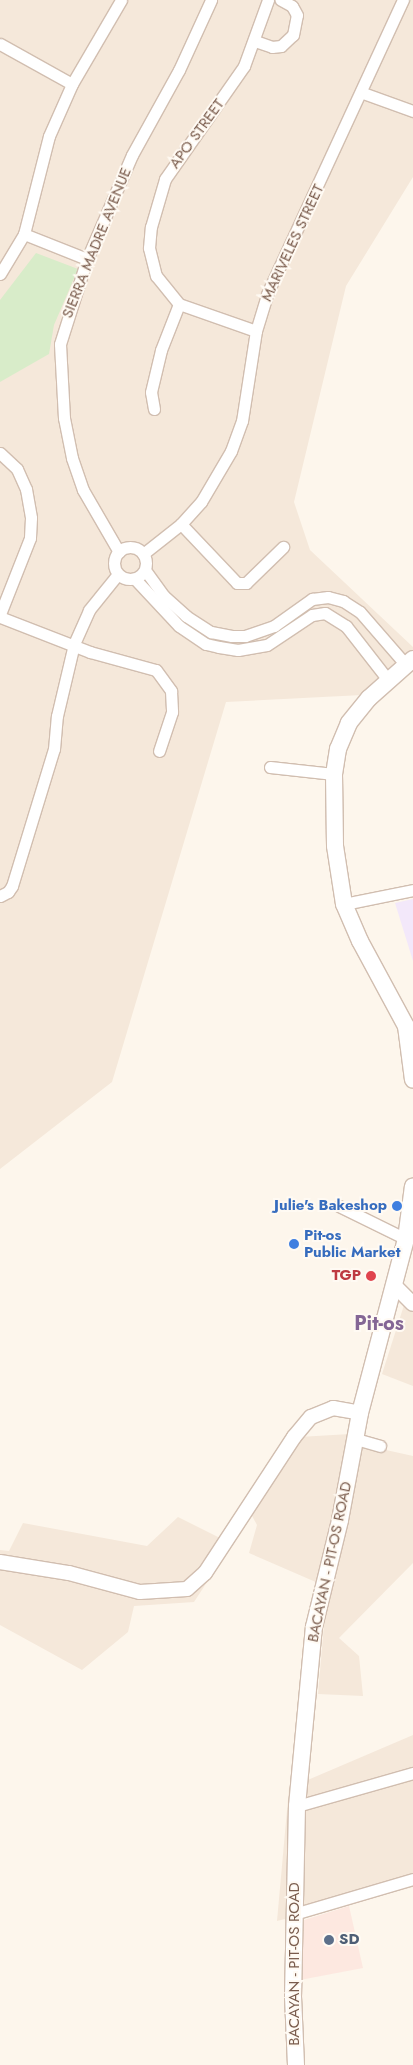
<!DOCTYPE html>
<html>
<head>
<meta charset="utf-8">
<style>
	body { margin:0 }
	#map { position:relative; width:413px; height:2065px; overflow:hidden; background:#fdf6ec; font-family:Jost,sans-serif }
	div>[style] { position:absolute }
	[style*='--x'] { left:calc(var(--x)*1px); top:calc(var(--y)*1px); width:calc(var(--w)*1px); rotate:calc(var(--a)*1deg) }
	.residential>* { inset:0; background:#f5e8da }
	.commercial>* { inset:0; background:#fde8e0 }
	.education>* { inset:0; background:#f3e8fa }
	.green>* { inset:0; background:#d8ecc9 }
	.roads { filter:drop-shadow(1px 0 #d1beb0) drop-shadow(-1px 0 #d1beb0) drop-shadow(0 1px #d1beb0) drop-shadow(0 -1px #d1beb0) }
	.minor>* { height:11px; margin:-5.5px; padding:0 5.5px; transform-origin:5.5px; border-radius:5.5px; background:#fff }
	.minor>.ring { margin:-5.5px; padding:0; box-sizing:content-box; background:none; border:11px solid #fff; border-radius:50% }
	.tertiary>* { height:14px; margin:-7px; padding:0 7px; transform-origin:7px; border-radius:7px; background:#fff }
	.secondary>* { height:16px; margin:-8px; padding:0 8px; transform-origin:8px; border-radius:8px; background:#fff }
	.dots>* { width:14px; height:14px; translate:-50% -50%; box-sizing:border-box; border:2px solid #fffaf3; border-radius:50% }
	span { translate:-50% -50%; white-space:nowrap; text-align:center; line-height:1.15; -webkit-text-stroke:4px #fffaf3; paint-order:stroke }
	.street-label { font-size:15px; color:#7a5c4d }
	.shop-label { font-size:15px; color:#366cbe; font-weight:700 }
	.right { translate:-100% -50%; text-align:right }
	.left { translate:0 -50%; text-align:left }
	.health-label { font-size:15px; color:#be3a42; font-weight:700 }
	.service-label { font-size:15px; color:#4e5e75; font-weight:700 }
	.district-label { font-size:20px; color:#846695; font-weight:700 }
</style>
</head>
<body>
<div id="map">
	<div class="residential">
		<div style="clip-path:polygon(0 0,413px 0,413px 177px,346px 286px,294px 502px,310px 550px,413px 647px,413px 652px,362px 695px,226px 702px,112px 1082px,0 1169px)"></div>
		<div style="clip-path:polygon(405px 1302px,413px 1310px,413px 1386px,382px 1374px)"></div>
		<div style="clip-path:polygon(350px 1434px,318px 1583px,249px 1553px,257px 1525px,251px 1514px,299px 1437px)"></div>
		<div style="clip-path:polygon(359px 1444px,413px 1456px,413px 1563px,339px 1638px,359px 1656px,363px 1696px,318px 1694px,326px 1602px)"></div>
		<div style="clip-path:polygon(178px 1517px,232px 1544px,194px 1602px,134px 1606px,128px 1632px,82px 1670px,0 1625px,0 1550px,9px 1551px,23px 1523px,147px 1546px)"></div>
		<div style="clip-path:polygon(413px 1735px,413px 1887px,277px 1921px,289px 1788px)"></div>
	</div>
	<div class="commercial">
		<div style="clip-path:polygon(349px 1906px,363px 1968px,300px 1980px,301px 1921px)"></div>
	</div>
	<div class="education">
		<div style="clip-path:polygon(413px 899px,413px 961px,395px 903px)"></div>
	</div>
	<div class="green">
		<div style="clip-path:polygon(36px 253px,78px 269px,54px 325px,49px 354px,0 382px,0 300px)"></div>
	</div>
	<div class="roads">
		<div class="minor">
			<div style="--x:255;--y:41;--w:18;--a:19"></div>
			<div style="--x:272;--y:47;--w:9;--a:-6"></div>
			<div style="--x:281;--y:46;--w:16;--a:-43"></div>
			<div style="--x:293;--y:35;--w:20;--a:-79"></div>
			<div style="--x:297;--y:15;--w:10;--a:-119"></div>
			<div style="--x:292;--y:6;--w:13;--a:-151"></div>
			<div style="--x:0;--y:44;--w:82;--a:29.1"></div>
			<div style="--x:363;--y:93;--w:53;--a:19.8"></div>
			<div style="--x:24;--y:234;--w:68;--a:21.6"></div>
			<div style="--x:0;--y:274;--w:47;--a:-59"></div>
			<div style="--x:24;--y:234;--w:101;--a:-75.7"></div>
			<div style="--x:49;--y:136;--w:57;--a:-66.1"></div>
			<div style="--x:72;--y:84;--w:97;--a:-59.7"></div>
			<div style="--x:256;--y:331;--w:82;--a:-160.7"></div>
			<div style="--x:179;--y:304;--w:36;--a:-129"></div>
			<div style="--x:156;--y:276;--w:29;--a:-104"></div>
			<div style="--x:149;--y:248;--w:21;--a:-85"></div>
			<div style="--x:151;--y:227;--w:50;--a:-73.7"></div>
			<div style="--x:165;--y:179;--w:138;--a:-55"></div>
			<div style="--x:244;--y:66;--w:70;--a:-70"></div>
			<div style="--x:154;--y:409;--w:17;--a:-100"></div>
			<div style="--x:151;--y:392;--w:43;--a:-76.6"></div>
			<div style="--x:161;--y:350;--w:49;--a:-68.6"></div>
			<div style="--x:0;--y:453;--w:23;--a:43"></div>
			<div style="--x:17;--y:469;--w:22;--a:66"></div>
			<div style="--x:26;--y:489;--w:29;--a:80"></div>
			<div style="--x:31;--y:518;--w:20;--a:93"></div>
			<div style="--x:30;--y:538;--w:82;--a:111.5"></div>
			<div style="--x:181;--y:524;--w:81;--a:46.5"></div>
			<div style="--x:237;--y:583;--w:9;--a:0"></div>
			<div style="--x:246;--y:583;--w:52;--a:-44.2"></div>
			<div class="ring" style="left:114px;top:547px;width:21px;height:21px"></div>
			<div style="--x:119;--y:552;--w:72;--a:-120.1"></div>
			<div style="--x:83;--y:490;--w:34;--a:-109"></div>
			<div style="--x:72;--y:458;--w:41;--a:-101.3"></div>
			<div style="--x:64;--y:418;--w:74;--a:-93.1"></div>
			<div style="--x:60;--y:344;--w:89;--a:-72.4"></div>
			<div style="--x:87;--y:259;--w:113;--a:-66.6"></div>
			<div style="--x:132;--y:155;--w:97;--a:-61.1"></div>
			<div style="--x:179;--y:70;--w:77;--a:-65.4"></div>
			<div style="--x:143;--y:554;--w:48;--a:-38.3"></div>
			<div style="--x:181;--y:524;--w:30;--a:-48"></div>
			<div style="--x:201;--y:502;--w:59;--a:-59.5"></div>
			<div style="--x:231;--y:451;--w:32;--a:-70"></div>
			<div style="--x:242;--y:421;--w:91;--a:-81.2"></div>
			<div style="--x:256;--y:331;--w:39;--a:-73"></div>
			<div style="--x:267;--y:294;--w:324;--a:-65.2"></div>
			<div style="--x:145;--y:570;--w:32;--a:54"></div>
			<div style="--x:164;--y:596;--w:30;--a:42"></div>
			<div style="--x:186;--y:616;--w:30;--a:33"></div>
			<div style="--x:211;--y:632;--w:21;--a:11"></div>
			<div style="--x:232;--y:636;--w:13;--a:0"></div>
			<div style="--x:245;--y:636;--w:31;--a:-19"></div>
			<div style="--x:274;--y:626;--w:47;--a:-35.4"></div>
			<div style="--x:312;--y:599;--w:16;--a:-7"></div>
			<div style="--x:328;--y:597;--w:16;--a:15"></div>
			<div style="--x:343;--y:601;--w:20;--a:33"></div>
			<div style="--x:360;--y:612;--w:70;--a:49"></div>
			<div style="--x:135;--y:579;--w:64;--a:46.9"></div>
			<div style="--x:179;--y:626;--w:32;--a:34"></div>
			<div style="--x:206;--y:644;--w:13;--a:13"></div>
			<div style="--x:219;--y:647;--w:19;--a:9"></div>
			<div style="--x:238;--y:650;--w:29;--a:-10"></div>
			<div style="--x:267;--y:645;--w:54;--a:-33.7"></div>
			<div style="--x:312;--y:615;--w:13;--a:-9"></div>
			<div style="--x:325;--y:613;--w:25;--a:32"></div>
			<div style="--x:346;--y:626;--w:68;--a:52.1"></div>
			<div style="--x:0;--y:617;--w:97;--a:21.3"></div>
			<div style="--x:90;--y:652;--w:68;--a:15.3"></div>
			<div style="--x:156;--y:670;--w:26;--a:54"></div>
			<div style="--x:171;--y:691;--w:21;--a:87"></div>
			<div style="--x:172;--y:712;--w:41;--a:108.4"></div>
			<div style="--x:270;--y:767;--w:64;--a:6.2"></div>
			<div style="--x:0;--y:896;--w:9;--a:-27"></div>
			<div style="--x:8;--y:892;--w:7;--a:-56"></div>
			<div style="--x:12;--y:886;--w:143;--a:-73"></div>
			<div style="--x:54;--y:749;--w:33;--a:-85"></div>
			<div style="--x:57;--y:716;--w:74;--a:-76.7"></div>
			<div style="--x:74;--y:644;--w:37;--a:-66"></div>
			<div style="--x:89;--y:610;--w:46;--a:-51.1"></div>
			<div style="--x:344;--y:904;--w:70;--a:-11.5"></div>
			<div style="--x:339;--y:1206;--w:75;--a:26.2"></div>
			<div style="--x:356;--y:1439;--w:25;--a:16"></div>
			<div style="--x:297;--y:1806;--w:121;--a:-15.9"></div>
			<div style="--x:294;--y:1914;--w:124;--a:-16.4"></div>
		</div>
		<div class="tertiary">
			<div style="--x:395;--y:1286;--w:25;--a:45"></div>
			<div style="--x:0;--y:1562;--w:70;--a:9.1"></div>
			<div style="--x:69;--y:1573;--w:73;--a:15"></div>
			<div style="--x:140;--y:1592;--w:47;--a:-3.7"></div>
			<div style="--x:187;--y:1589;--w:24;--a:-42"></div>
			<div style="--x:205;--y:1573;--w:163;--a:-56.8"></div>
			<div style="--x:294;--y:1437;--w:26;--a:-50"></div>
			<div style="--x:311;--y:1417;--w:24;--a:-22"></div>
			<div style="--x:333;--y:1408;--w:27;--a:10"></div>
		</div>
		<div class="secondary">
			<div style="--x:413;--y:659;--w:59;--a:138.4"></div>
			<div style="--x:369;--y:698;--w:32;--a:129"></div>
			<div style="--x:349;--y:723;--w:28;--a:113"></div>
			<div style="--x:338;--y:749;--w:25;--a:99"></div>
			<div style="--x:334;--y:774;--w:72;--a:89.2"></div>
			<div style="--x:335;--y:846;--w:59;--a:81.2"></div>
			<div style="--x:344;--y:904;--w:40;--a:66.6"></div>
			<div style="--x:360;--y:941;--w:97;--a:61.6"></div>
			<div style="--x:406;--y:1026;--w:54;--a:82.6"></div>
			<div style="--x:296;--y:2065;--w:68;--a:-92.5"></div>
			<div style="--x:293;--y:1997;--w:191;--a:-88.8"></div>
			<div style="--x:297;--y:1806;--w:180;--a:-84.6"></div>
			<div style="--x:314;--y:1627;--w:110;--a:-76.3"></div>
			<div style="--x:340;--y:1520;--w:109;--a:-79.4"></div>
			<div style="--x:360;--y:1413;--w:180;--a:-75.2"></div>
			<div style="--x:406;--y:1239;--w:53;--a:-82.5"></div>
		</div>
	</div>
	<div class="dots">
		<div style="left:397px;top:1206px;background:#3f7fe0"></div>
		<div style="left:294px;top:1244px;background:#3f7fe0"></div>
		<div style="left:371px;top:1276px;background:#e0444e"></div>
		<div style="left:329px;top:1940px;background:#5c6f8a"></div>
	</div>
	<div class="street-label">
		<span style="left:197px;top:134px;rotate:-54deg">APO STREET</span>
		<span style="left:97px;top:243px;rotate:-68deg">SIERRA MADRE AVENUE</span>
		<span style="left:293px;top:243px;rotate:-65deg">MARIVELES STREET</span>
		<span style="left:330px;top:1562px;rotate:-78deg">BACAYAN - PIT-OS ROAD</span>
		<span style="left:295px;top:1964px;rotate:-90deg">BACAYAN - PIT-OS ROAD</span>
	</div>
	<div class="shop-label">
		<span class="right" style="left:387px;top:1206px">Julie's Bakeshop</span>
		<span class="left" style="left:304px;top:1244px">Pit-os<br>Public Market</span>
	</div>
	<div class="health-label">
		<span class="right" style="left:361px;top:1276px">TGP</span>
	</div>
	<div class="service-label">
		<span class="left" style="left:339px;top:1940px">SD</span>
	</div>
	<div class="district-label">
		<span style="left:379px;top:1323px">Pit-os</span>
	</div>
</div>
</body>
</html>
